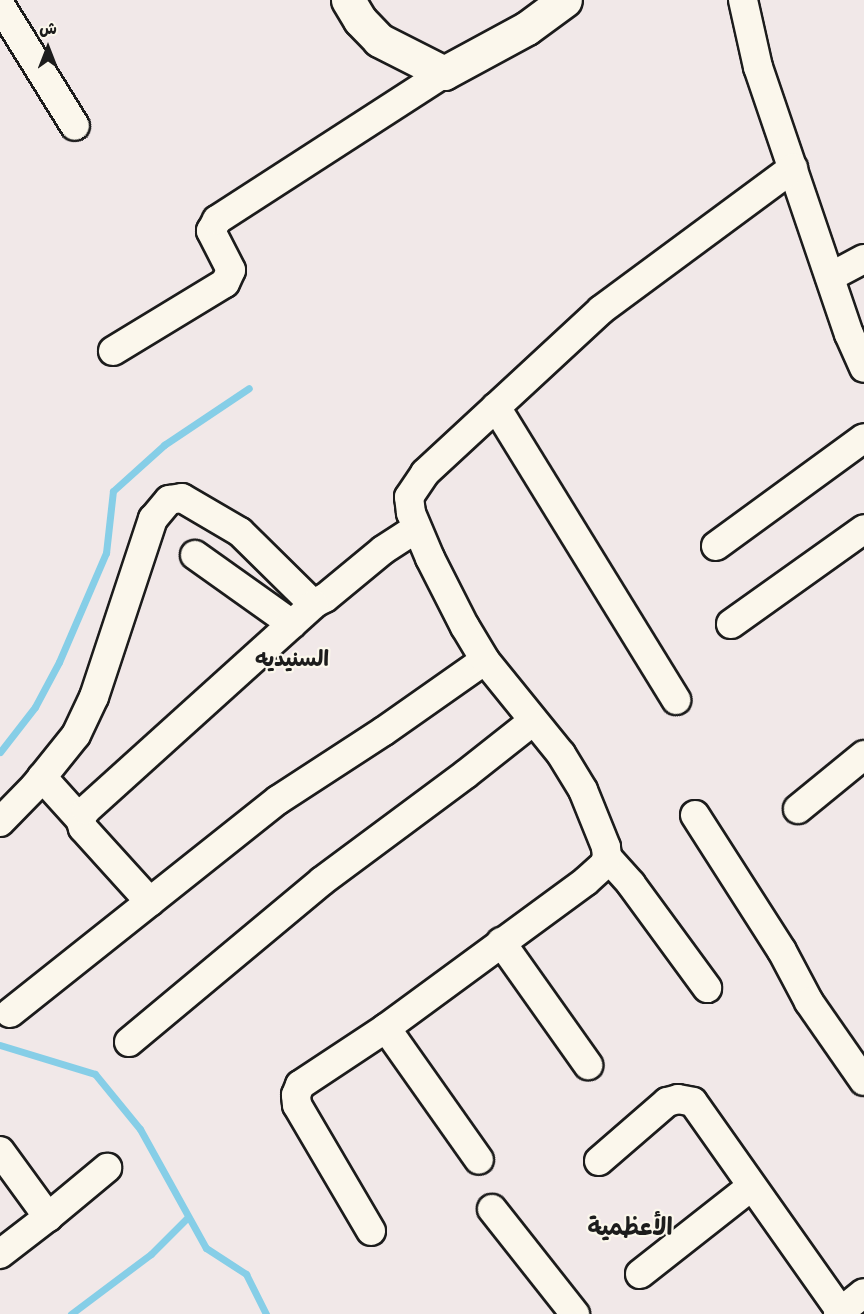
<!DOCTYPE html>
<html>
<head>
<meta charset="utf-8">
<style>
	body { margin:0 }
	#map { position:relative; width:864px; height:1314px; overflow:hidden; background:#f1e8e8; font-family:"Indie Flower","Playpen Sans Arabic",sans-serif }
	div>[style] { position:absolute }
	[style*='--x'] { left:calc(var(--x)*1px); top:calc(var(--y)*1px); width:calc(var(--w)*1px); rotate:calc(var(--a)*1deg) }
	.stream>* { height:7px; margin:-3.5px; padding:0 3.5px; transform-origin:3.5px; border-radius:3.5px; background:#86cee7 }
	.roads { filter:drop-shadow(2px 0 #1c1c1c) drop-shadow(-2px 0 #1c1c1c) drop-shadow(0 2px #1c1c1c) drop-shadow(0 -2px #1c1c1c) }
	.minor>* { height:28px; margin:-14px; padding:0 14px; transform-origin:14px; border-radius:14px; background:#fbf7ec }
	.major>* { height:33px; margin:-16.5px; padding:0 16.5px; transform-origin:16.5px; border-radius:16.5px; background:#fbf7ec }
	span { translate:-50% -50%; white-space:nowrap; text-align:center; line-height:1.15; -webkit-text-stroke:4.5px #fbf7ec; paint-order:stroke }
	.neighbourhood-label { font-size:22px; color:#1c1c1c; font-weight:700 }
	.quarter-label { font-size:24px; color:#1c1c1c; font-weight:700 }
	.north { position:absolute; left:18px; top:18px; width:60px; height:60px; -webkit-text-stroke:4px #fbf7ec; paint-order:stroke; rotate:0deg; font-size:16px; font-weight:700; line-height:24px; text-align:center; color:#1c1c1c }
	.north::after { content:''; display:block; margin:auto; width:21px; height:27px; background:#1c1c1c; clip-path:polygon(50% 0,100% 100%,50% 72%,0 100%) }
</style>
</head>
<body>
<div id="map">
	<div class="stream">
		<div style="--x:0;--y:752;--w:57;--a:-52.1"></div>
		<div style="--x:35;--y:707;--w:51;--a:-61.9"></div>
		<div style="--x:59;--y:662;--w:119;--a:-66.7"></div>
		<div style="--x:106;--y:553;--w:62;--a:-83.6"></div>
		<div style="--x:113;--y:491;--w:69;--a:-42"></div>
		<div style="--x:164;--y:445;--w:102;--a:-33.8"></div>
		<div style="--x:0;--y:1045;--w:99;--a:17"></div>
		<div style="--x:95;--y:1074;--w:71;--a:50.7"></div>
		<div style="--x:140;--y:1129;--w:136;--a:61"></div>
		<div style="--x:206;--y:1248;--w:48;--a:33"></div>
		<div style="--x:246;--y:1274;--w:45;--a:63.4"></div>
		<div style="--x:71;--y:1314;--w:100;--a:-36.9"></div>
		<div style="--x:151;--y:1254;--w:52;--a:-45"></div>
	</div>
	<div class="roads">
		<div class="minor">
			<div style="--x:743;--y:0;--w:69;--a:77.4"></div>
			<div style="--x:758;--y:67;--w:282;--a:71.2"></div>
			<div style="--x:849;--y:334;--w:37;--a:66"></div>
			<div style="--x:0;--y:5;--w:142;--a:58.2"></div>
			<div style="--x:830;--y:277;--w:38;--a:-28"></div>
			<div style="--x:113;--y:351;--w:131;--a:-31.3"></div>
			<div style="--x:225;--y:283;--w:14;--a:-65"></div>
			<div style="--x:231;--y:270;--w:44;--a:-117.1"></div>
			<div style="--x:211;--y:231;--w:13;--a:-61"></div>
			<div style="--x:217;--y:220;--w:270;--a:-32.9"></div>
			<div style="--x:496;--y:407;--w:344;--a:58.4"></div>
			<div style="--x:716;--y:546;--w:183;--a:-36.1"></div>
			<div style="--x:195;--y:555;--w:119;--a:35.4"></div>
			<div style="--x:731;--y:624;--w:163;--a:-35.5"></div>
			<div style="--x:42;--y:777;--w:57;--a:47.9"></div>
			<div style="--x:798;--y:809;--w:85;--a:-39.3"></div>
			<div style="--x:695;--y:815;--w:161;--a:57.4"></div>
			<div style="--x:782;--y:951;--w:58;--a:62.1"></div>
			<div style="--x:809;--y:1002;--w:96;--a:55.2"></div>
			<div style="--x:0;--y:822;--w:50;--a:-45.8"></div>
			<div style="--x:35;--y:786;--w:65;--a:-51.2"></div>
			<div style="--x:76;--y:735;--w:42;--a:-64.7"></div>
			<div style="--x:94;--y:697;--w:188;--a:-71.7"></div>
			<div style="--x:153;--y:519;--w:25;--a:-50"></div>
			<div style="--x:169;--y:500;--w:13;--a:-9"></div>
			<div style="--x:182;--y:498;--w:67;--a:30.4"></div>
			<div style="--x:240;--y:532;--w:103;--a:44.6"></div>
			<div style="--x:313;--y:604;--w:13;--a:-27"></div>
			<div style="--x:325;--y:598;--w:75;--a:-39.6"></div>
			<div style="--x:383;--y:550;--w:40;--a:-32.9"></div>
			<div style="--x:607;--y:857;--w:36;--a:48"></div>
			<div style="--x:631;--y:884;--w:129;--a:53.8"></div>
			<div style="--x:150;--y:902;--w:100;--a:-132.2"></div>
			<div style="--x:83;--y:828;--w:9;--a:-108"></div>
			<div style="--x:80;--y:819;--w:11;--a:-56"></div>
			<div style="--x:86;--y:810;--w:307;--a:-42.1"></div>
			<div style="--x:501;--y:942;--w:151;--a:54.7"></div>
			<div style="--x:10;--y:1013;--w:342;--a:-38.5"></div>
			<div style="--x:278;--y:800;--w:126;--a:-33.1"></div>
			<div style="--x:384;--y:731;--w:123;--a:-35.1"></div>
			<div style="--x:386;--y:1028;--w:161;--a:54.8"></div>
			<div style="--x:129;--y:1042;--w:251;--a:-39.8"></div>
			<div style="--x:322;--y:881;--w:179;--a:-36.6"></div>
			<div style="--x:466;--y:774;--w:85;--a:-38.3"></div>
			<div style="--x:0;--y:1151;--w:82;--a:54"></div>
			<div style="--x:48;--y:1217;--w:61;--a:142.4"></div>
			<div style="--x:599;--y:1161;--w:90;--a:-40.9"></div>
			<div style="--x:667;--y:1102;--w:11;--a:-15"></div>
			<div style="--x:678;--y:1099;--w:15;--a:11"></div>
			<div style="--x:693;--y:1102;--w:257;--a:54.8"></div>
			<div style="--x:492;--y:1209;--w:134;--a:51.7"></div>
			<div style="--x:48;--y:1217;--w:77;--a:-39.7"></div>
			<div style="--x:371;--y:1231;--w:146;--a:-120.4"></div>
			<div style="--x:297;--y:1105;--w:10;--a:-96"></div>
			<div style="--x:296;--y:1095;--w:11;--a:-68"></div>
			<div style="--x:300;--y:1085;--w:103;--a:-33.5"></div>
			<div style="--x:386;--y:1028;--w:248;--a:-36.3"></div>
			<div style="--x:586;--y:881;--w:24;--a:-42"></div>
			<div style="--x:604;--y:865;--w:9;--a:-69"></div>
			<div style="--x:607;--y:857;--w:10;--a:-96"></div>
			<div style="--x:606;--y:847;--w:61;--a:-112"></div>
			<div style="--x:583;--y:790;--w:42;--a:-121.4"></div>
			<div style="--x:561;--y:754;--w:121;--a:-129"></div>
			<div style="--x:485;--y:660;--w:39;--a:-121"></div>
			<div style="--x:465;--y:627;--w:77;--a:-116.9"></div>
			<div style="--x:430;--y:558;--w:49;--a:-112.9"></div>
			<div style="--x:411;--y:513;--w:16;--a:-97"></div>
			<div style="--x:409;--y:497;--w:29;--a:-56"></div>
			<div style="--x:425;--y:473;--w:240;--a:-42.8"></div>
			<div style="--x:601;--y:310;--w:239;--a:-36.5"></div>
			<div style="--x:640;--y:1274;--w:142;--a:-38.2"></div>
			<div style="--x:838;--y:1314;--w:33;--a:-39"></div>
		</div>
		<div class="major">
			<div style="--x:348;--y:0;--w:23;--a:59"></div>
			<div style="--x:360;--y:20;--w:28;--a:46"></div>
			<div style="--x:379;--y:40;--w:73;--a:26.9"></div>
			<div style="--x:444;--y:73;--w:94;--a:-28.5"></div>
			<div style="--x:527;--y:28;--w:47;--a:-36.4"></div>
		</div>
	</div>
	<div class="neighbourhood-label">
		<span style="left:292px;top:662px">السنيديه</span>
	</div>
	<div class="quarter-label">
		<span style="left:630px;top:1230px">الأعظمية</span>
	</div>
	<div class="north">ش</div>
</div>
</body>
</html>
